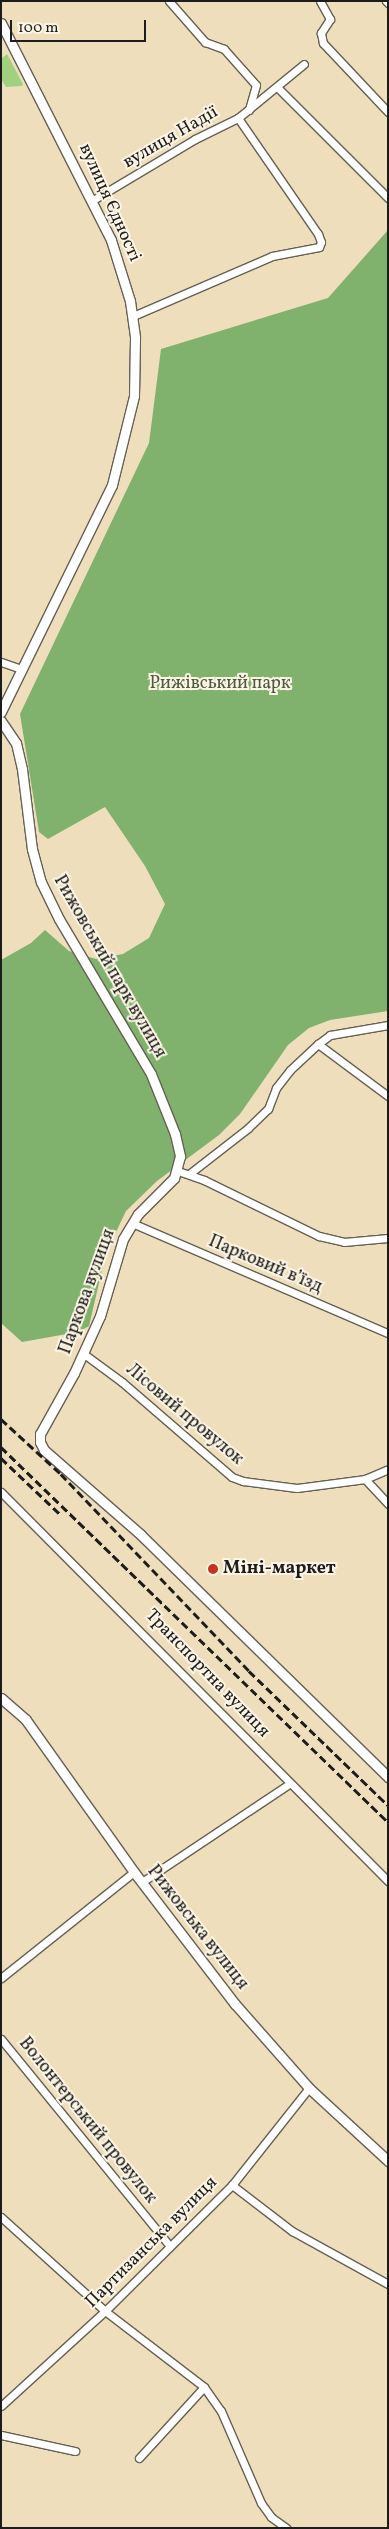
<!DOCTYPE html>
<html>
<head>
<meta charset="utf-8">
<style>
	body { margin:0 }
	#map { position:relative; width:389px; height:2529px; overflow:hidden; background:#eedebb; font-family:Vollkorn,serif }
	div>[style] { position:absolute }
	[style*='--x'] { left:calc(var(--x)*1px); top:calc(var(--y)*1px); width:calc(var(--w)*1px); rotate:calc(var(--a)*1deg) }
	.green>* { inset:0; background:#a1d07e }
	.forest>* { inset:0; background:#80b26d }
	.roads { filter:drop-shadow(1px 0 #666054) drop-shadow(-1px 0 #666054) drop-shadow(0 1px #666054) drop-shadow(0 -1px #666054) }
	.minor>* { height:7px; margin:-3.5px; padding:0 3.5px; transform-origin:3.5px; border-radius:3.5px; background:#fff }
	.tertiary>* { height:9px; margin:-4.5px; padding:0 4.5px; transform-origin:4.5px; border-radius:4.5px; background:#fff }
	.rail>* { height:2.5px; margin-top:-1.25px; transform-origin:0; background:repeating-linear-gradient(90deg,#1c1c1c 0 8px,transparent 0 12px) }
	.dots>* { width:14px; height:14px; translate:-50% -50%; box-sizing:border-box; border:2px solid #fcf5e5; border-radius:50% }
	span { translate:-50% -50%; white-space:nowrap; text-align:center; line-height:1.15; -webkit-text-stroke:4px #fcf5e5; paint-order:stroke }
	.street-label { font-size:18px; color:#1c1c1c }
	.park-label { font-size:18px; color:#4b5b3e }
	.poi-label { font-size:18px; color:#1c1c1c; font-weight:700 }
	.left { translate:0 -50%; text-align:left }
	.frame { position:absolute; inset:0; border:2px solid #1c1c1c; pointer-events:none }
	.scale { position:absolute; left:10px; top:20px; width:136px; height:22px; box-sizing:border-box; border:2px solid #1c1c1c; border-top:0; padding-left:6px; font-size:15px; line-height:18px; white-space:nowrap; color:#1c1c1c; -webkit-text-stroke:4px #fcf5e5; paint-order:stroke }
</style>
</head>
<body>
<div id="map">
	<div class="green">
		<div style="clip-path:polygon(7px 54px,23px 84px,22px 86px,6px 87px,1px 79px,1px 59px)"></div>
	</div>
	<div class="forest">
		<div style="clip-path:polygon(388px 230px,388px 1011px,330px 1020px,309px 1028px,288px 1045px,240px 1114px,219px 1135px,157px 1181px,126px 1211px,106px 1253px,89px 1326px,78px 1332px,22px 1342px,1px 1323px,1px 960px,31px 943px,45px 930px,69px 951px,96px 959px,123px 954px,149px 938px,165px 904px,145px 866px,105px 807px,48px 839px,39px 832px,20px 714px,149px 443px,161px 349px,328px 298px)"></div>
	</div>
	<div class="roads">
		<div class="minor">
			<div style="--x:169;--y:1;--w:55;--a:48.7"></div>
			<div style="--x:205;--y:42;--w:20;--a:20"></div>
			<div style="--x:224;--y:49;--w:48;--a:48.4"></div>
			<div style="--x:256;--y:85;--w:26;--a:106"></div>
			<div style="--x:320;--y:1;--w:21;--a:61"></div>
			<div style="--x:330;--y:19;--w:17;--a:123"></div>
			<div style="--x:321;--y:33;--w:10;--a:79"></div>
			<div style="--x:323;--y:43;--w:95;--a:46.7"></div>
			<div style="--x:386;--y:1;--w:3;--a:45"></div>
			<div style="--x:278;--y:88;--w:156;--a:45"></div>
			<div style="--x:93;--y:200;--w:119;--a:-30.9"></div>
			<div style="--x:195;--y:139;--w:48;--a:-26"></div>
			<div style="--x:238;--y:118;--w:85;--a:-39.3"></div>
			<div style="--x:133;--y:316;--w:151;--a:-23.3"></div>
			<div style="--x:272;--y:256;--w:48;--a:-10.8"></div>
			<div style="--x:319;--y:247;--w:5;--a:-68"></div>
			<div style="--x:321;--y:242;--w:9;--a:-111"></div>
			<div style="--x:318;--y:234;--w:141;--a:-124.6"></div>
			<div style="--x:1;--y:662;--w:21;--a:19"></div>
			<div style="--x:318;--y:1044;--w:87;--a:36.6"></div>
			<div style="--x:178;--y:1171;--w:28;--a:19"></div>
			<div style="--x:204;--y:1180;--w:128;--a:26"></div>
			<div style="--x:319;--y:1236;--w:26;--a:13"></div>
			<div style="--x:344;--y:1242;--w:44;--a:-5.2"></div>
			<div style="--x:189;--y:1174;--w:75;--a:-37.9"></div>
			<div style="--x:248;--y:1128;--w:28;--a:-44"></div>
			<div style="--x:268;--y:1109;--w:22;--a:-69"></div>
			<div style="--x:276;--y:1088;--w:23;--a:-52"></div>
			<div style="--x:290;--y:1070;--w:38;--a:-43"></div>
			<div style="--x:318;--y:1044;--w:15;--a:-37"></div>
			<div style="--x:330;--y:1035;--w:59;--a:-9.8"></div>
			<div style="--x:132;--y:1223;--w:279;--a:23.3"></div>
			<div style="--x:84;--y:1354;--w:47;--a:36.4"></div>
			<div style="--x:122;--y:1382;--w:145;--a:40.8"></div>
			<div style="--x:232;--y:1477;--w:12;--a:20"></div>
			<div style="--x:243;--y:1481;--w:54;--a:7.4"></div>
			<div style="--x:297;--y:1488;--w:69;--a:-7.5"></div>
			<div style="--x:365;--y:1479;--w:25;--a:-23"></div>
			<div style="--x:365;--y:1479;--w:34;--a:47"></div>
			<div style="--x:1;--y:1492;--w:549;--a:45.15"></div>
			<div style="--x:142;--y:1882;--w:177;--a:-33.7"></div>
			<div style="--x:1;--y:1978;--w:170;--a:-38.6"></div>
			<div style="--x:1;--y:2039;--w:266;--a:50.8"></div>
			<div style="--x:232;--y:2185;--w:76;--a:37.5"></div>
			<div style="--x:292;--y:2231;--w:110;--a:28.9"></div>
			<div style="--x:1;--y:2217;--w:140;--a:42.1"></div>
			<div style="--x:105;--y:2311;--w:125;--a:37.5"></div>
			<div style="--x:204;--y:2387;--w:29;--a:55"></div>
			<div style="--x:221;--y:2411;--w:100;--a:66.5"></div>
			<div style="--x:261;--y:2503;--w:17;--a:54"></div>
			<div style="--x:271;--y:2517;--w:19;--a:36"></div>
			<div style="--x:1;--y:2406;--w:141;--a:-42.4"></div>
			<div style="--x:105;--y:2311;--w:179;--a:-44.8"></div>
			<div style="--x:232;--y:2185;--w:124;--a:-51.6"></div>
			<div style="--x:1;--y:2435;--w:76;--a:12.2"></div>
			<div style="--x:139;--y:2458;--w:96;--a:-47.5"></div>
		</div>
		<div class="tertiary">
			<div style="--x:1;--y:23;--w:243;--a:63.1"></div>
			<div style="--x:111;--y:240;--w:64;--a:72.7"></div>
			<div style="--x:130;--y:301;--w:37;--a:82"></div>
			<div style="--x:135;--y:338;--w:58;--a:91"></div>
			<div style="--x:134;--y:396;--w:92;--a:103.9"></div>
			<div style="--x:112;--y:485;--w:253;--a:116.1"></div>
			<div style="--x:1;--y:721;--w:27;--a:56"></div>
			<div style="--x:16;--y:743;--w:27;--a:77"></div>
			<div style="--x:22;--y:769;--w:81;--a:82.9"></div>
			<div style="--x:32;--y:849;--w:34;--a:75"></div>
			<div style="--x:41;--y:882;--w:41;--a:64.1"></div>
			<div style="--x:59;--y:919;--w:180;--a:59.3"></div>
			<div style="--x:151;--y:1074;--w:65;--a:68.2"></div>
			<div style="--x:175;--y:1134;--w:23;--a:77"></div>
			<div style="--x:180;--y:1156;--w:23;--a:105"></div>
			<div style="--x:174;--y:1178;--w:51;--a:135"></div>
			<div style="--x:138;--y:1214;--w:29;--a:121"></div>
			<div style="--x:123;--y:1239;--w:80;--a:106.6"></div>
			<div style="--x:100;--y:1316;--w:63;--a:114.5"></div>
			<div style="--x:74;--y:1373;--w:70;--a:119.1"></div>
			<div style="--x:40;--y:1434;--w:8;--a:90"></div>
			<div style="--x:40;--y:1442;--w:9;--a:63"></div>
			<div style="--x:44;--y:1450;--w:129;--a:41.2"></div>
			<div style="--x:141;--y:1535;--w:346;--a:44.4"></div>
			<div style="--x:1;--y:1698;--w:33;--a:41"></div>
			<div style="--x:26;--y:1720;--w:186;--a:54.6"></div>
			<div style="--x:134;--y:1872;--w:166;--a:52.6"></div>
			<div style="--x:235;--y:2004;--w:112;--a:48.6"></div>
			<div style="--x:309;--y:2088;--w:108;--a:42.7"></div>
		</div>
	</div>
	<div class="rail">
		<div style="--x:1;--y:1419;--w:81;--a:42.5"></div>
		<div style="--x:61;--y:1474;--w:272;--a:46.3"></div>
		<div style="--x:249;--y:1671;--w:193;--a:44"></div>
		<div style="--x:1;--y:1447;--w:539;--a:44.1"></div>
		<div style="--x:1;--y:1458;--w:83;--a:43.5"></div>
	</div>
	<div class="dots">
		<div style="left:213px;top:1569px;background:#c8321e"></div>
	</div>
	<div class="street-label">
		<span style="left:171px;top:138px;rotate:-30deg">вулиця Надії</span>
		<span style="left:109px;top:203px;rotate:66deg">вулиця Єдності</span>
		<span style="left:109px;top:967px;rotate:60deg">Рижовський парк вулиця</span>
		<span style="left:265px;top:1265px;rotate:23deg">Парковий в’їзд</span>
		<span style="left:88px;top:1292px;rotate:-70deg">Паркова вулиця</span>
		<span style="left:184px;top:1415px;rotate:40deg">Лісовий провулок</span>
		<span style="left:207px;top:1674px;rotate:46deg">Транспортна вулиця</span>
		<span style="left:197px;top:1928px;rotate:52deg">Рижовська вулиця</span>
		<span style="left:87px;top:2121px;rotate:51deg">Волонтерський провулок</span>
		<span style="left:152px;top:2243px;rotate:-45deg">Партизанська вулиця</span>
	</div>
	<div class="park-label">
		<span style="left:220px;top:684px">Рижівський парк</span>
	</div>
	<div class="poi-label">
		<span class="left" style="left:223px;top:1569px">Міні-маркет</span>
	</div>
	<div class="frame"></div>
	<div class="scale">100 m</div>
</div>
</body>
</html>
